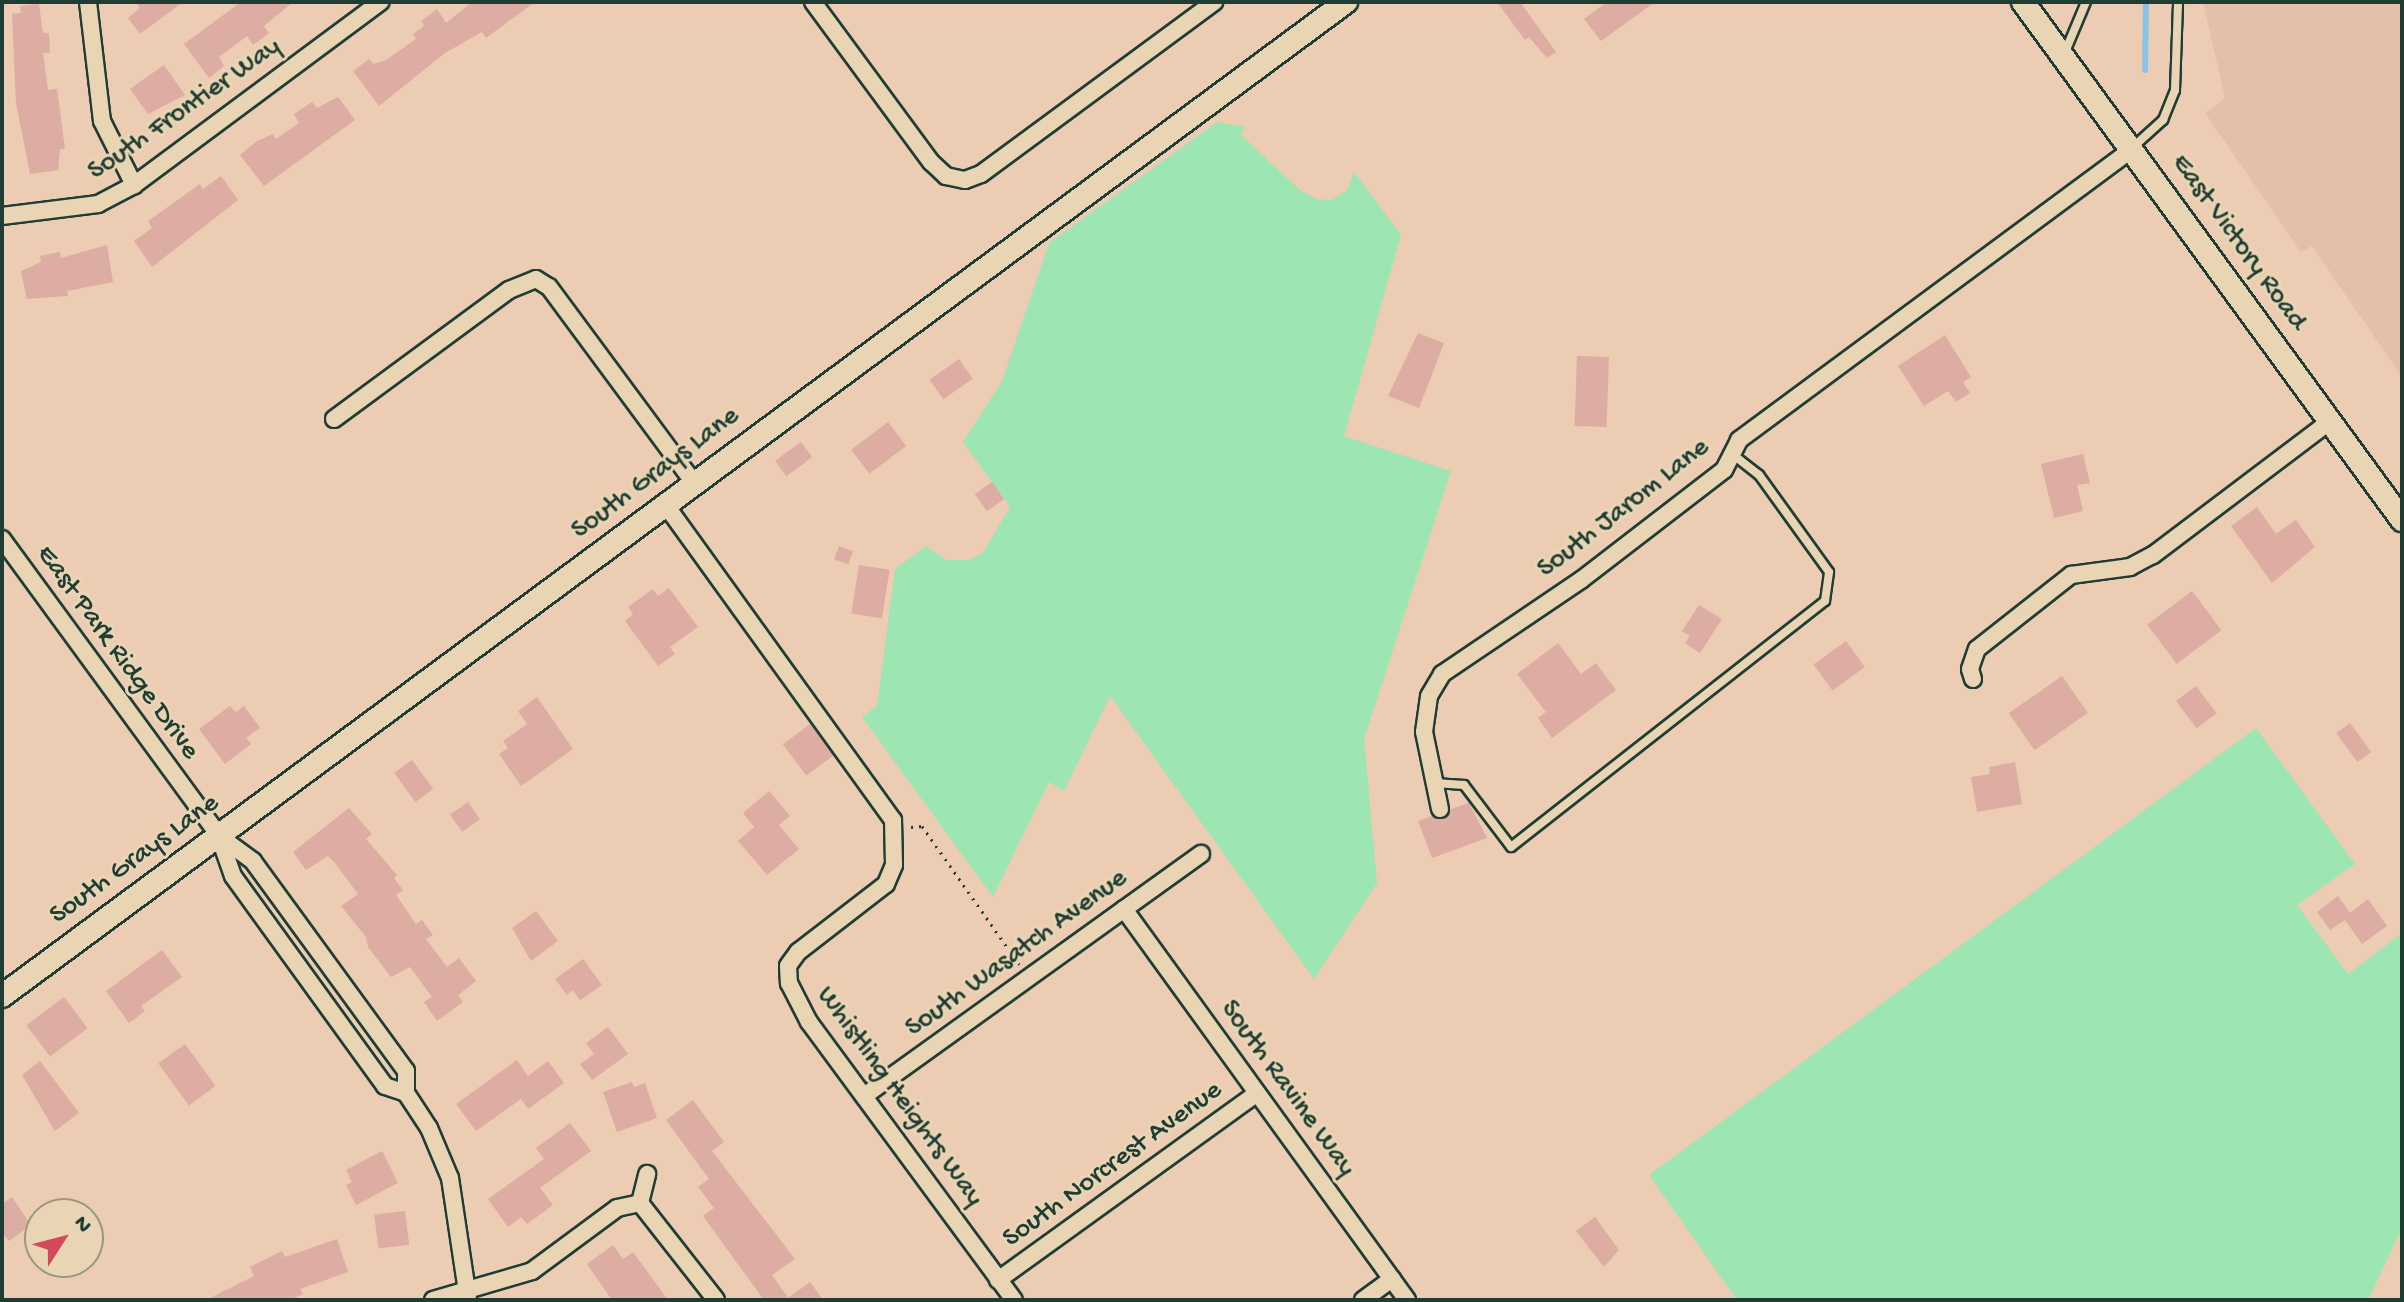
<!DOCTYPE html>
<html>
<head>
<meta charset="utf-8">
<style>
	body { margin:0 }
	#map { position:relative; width:2404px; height:1302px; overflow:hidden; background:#ecccb2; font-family:"Gochi Hand",sans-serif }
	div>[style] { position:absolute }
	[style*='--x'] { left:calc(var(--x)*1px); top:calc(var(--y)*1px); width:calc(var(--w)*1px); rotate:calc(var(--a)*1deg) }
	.built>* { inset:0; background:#e4bfab }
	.green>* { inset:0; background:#9de5b3 }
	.stream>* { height:6px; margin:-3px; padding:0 3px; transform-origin:3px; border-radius:3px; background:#8bc2e9 }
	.building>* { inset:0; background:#ddaca2; transform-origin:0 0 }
	.path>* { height:3px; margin-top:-1.5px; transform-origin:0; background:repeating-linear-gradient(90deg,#1f3d34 0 2px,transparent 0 8px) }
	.roads { filter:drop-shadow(2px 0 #1f3d34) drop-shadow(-2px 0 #1f3d34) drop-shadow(0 2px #1f3d34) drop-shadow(0 -2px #1f3d34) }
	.lane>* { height:8px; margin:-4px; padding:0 4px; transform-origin:4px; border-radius:4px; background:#e9d5b3 }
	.street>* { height:16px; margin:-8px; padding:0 8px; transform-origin:8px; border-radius:8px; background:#e9d5b3 }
	.secondary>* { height:22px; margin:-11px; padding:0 11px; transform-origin:11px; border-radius:11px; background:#e9d5b3 }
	span { translate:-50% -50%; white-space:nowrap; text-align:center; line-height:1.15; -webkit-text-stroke:6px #e9d5b3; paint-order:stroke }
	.street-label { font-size:28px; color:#1f3d34 }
	.frame { position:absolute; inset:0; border:4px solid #1f3d34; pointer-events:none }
	.north { position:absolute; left:24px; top:1198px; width:80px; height:80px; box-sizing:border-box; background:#e9d5b3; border:2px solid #989880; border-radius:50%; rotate:54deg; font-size:22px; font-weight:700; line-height:32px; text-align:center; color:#1f3d34 }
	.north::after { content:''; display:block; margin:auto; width:28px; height:36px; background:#d1495b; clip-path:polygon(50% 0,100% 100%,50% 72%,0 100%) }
</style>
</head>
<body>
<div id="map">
	<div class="built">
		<div style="clip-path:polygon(2203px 2px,2402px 2px,2402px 377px,2312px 246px,2301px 252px,2205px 113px,2225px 98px)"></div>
	</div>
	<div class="green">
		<div style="clip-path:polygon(1217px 122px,1245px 127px,1241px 135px,1301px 191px,1317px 199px,1332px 200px,1347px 190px,1354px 172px,1401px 235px,1344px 436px,1451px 471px,1364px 739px,1377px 883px,1314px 979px,1110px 696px,1064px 791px,1049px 782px,993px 897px,862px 717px,877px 706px,895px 569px,926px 546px,946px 560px,968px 560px,982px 554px,1010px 507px,963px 442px,1002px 381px,1049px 243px)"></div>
		<div style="clip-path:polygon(2256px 728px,2355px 864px,2297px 905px,2348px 974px,2402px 933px,2402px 1228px,2368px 1300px,1737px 1300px,1649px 1175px)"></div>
	</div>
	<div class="stream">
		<div style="--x:2145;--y:70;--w:68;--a:-89.2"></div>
	</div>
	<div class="building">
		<div style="clip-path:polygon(136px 2px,183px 2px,140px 34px,128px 18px,140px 8px)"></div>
		<div style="clip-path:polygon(241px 2px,293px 2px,264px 26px,269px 33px,253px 45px,247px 36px,219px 57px,224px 66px,209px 78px,184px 44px)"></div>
		<div style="clip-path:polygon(472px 2px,535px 2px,486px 38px,482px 32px,445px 53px,379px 106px,353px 71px,369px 59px,373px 64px,386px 60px,416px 39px,413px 34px,424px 26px,421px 21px,437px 9px,446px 23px)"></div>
		<div style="clip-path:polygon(1497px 2px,1520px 2px,1556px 52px,1547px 58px,1529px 37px,1525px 40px)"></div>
		<div style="clip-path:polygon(1607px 2px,1655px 2px,1601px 41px,1584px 19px)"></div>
		<div style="clip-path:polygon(39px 4px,43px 33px,49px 33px,50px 53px,43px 53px,48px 90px,57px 89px,65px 149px,60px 149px,58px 170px,30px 174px,16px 103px,12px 14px,21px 13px,20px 6px)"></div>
		<div style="clip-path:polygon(164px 65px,185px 95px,148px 114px,130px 89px)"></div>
		<div style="clip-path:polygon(338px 97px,355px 120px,264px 186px,240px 155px,257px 141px,273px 134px,276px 139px,299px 123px,294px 114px,312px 102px,317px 108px)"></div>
		<div style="clip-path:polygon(221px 176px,238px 200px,152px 267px,134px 241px,152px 228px,148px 221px,200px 184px,203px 189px)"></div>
		<div style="clip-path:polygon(107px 245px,113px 282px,67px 291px,68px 296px,27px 299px,21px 271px,41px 262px,40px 256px,60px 252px,61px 258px)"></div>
		<div style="clip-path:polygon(1418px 333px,1444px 343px,1419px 408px,1388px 396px)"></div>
		<div style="clip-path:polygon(1945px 335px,1971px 377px,1963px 382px,1970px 393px,1956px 402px,1948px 391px,1924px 406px,1898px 366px)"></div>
		<div style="left:1577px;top:356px;width:32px;height:70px;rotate:2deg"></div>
		<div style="left:959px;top:359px;width:24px;height:36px;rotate:55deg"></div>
		<div style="left:888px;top:422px;width:30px;height:46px;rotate:53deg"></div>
		<div style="left:801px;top:442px;width:19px;height:32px;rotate:54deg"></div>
		<div style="clip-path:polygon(2083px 454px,2090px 483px,2077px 485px,2083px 511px,2054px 518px,2041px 464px)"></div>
		<div style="left:992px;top:482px;width:21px;height:21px;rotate:55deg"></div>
		<div style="clip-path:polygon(2257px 507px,2276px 534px,2296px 520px,2315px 547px,2272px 583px,2231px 526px)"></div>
		<div style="left:839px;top:546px;width:15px;height:14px;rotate:20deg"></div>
		<div style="left:859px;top:565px;width:31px;height:49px;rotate:9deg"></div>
		<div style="clip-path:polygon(669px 588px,698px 627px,670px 647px,675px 654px,658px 666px,625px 621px,633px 614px,628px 607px,653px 589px,658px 596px)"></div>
		<div style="left:2192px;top:591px;width:49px;height:56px;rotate:53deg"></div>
		<div style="clip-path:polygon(1699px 605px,1722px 619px,1700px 653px,1685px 643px,1690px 636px,1682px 631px)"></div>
		<div style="left:1846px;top:641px;width:32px;height:40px;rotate:54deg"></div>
		<div style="clip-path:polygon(1558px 643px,1581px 674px,1596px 663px,1616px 690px,1552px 738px,1538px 718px,1546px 712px,1517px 674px)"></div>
		<div style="left:2062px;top:676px;width:45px;height:65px;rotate:55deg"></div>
		<div style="left:2196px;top:686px;width:34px;height:25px;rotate:53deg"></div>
		<div style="clip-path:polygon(537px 697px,573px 749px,521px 786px,499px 754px,508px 748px,503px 741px,527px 724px,518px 711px)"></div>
		<div style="clip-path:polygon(230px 706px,236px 712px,244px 706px,260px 728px,246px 738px,251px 744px,225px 764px,199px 729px)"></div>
		<div style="left:2350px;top:723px;width:36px;height:17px;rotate:54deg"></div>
		<div style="left:810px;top:724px;width:39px;height:34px;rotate:53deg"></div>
		<div style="left:412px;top:760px;width:36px;height:22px;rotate:54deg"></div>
		<div style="clip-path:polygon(2015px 762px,2022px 804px,1977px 812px,1971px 777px,1990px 774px,1989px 767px)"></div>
		<div style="clip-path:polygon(769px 791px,790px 816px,779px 825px,799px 849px,767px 875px,738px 841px,754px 827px,743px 813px)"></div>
		<div style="left:468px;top:802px;width:21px;height:22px;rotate:55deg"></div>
		<div style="clip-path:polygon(1469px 803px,1487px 838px,1432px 858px,1418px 821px,1432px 816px,1443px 820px,1451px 809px)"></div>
		<div style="clip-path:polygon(349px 808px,372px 834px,366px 839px,397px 875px,394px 878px,403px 890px,396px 895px,416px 924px,422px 920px,433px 935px,426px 939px,447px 967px,459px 958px,476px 981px,458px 995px,463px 1002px,437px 1021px,424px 1002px,432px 997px,410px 967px,391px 977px,368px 947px,366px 937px,341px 906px,358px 894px,334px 862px,328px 856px,306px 870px,293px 852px)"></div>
		<div style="clip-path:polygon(2338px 896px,2350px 913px,2368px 899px,2387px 926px,2362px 944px,2345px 920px,2330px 930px,2317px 912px)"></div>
		<div style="clip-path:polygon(536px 911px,558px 941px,531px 961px,512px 928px)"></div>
		<div style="clip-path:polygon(162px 950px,182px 977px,141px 1006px,145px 1011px,129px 1023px,106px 991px)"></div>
		<div style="clip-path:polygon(583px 959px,602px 985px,580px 1000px,573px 990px,567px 995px,555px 979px)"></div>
		<div style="left:64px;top:997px;width:39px;height:47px;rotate:53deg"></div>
		<div style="clip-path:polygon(608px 1027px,628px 1054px,592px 1080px,580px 1064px,594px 1054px,586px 1043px)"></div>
		<div style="left:185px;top:1044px;width:52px;height:33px;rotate:54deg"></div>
		<div style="clip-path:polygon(517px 1060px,528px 1076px,548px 1061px,564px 1083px,528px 1109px,521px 1099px,476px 1131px,456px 1104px)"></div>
		<div style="clip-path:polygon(40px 1061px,79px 1113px,55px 1131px,22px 1075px)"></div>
		<div style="clip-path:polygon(632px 1082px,634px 1087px,645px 1083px,657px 1118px,617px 1132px,603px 1092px)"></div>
		<div style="clip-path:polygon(693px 1100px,724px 1142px,712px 1151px,795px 1259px,772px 1275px,788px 1298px,810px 1282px,823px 1300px,764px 1300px,703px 1216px,714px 1208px,698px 1187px,709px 1179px,666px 1120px)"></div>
		<div style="clip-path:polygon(570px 1123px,591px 1151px,540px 1188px,553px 1205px,527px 1224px,521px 1217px,508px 1227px,488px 1199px,544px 1159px,536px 1148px)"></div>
		<div style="clip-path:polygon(382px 1151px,398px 1183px,356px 1205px,346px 1185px,352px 1182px,346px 1170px)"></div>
		<div style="clip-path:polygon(12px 1197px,31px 1225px,9px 1241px,2px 1232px,2px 1204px)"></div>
		<div style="left:405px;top:1211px;width:34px;height:31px;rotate:83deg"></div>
		<div style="clip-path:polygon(1595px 1217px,1619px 1250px,1604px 1267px,1576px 1231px)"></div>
		<div style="clip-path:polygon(337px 1239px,348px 1272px,300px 1289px,303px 1294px,290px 1300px,206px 1300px,254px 1276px,250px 1267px,282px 1251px,285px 1257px)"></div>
		<div style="clip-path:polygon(613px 1245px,623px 1259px,633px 1252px,668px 1300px,612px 1300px,587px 1264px)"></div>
	</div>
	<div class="path">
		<div style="--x:911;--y:827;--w:11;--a:-5"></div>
		<div style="--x:922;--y:826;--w:169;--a:54.9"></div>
	</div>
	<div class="roads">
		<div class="lane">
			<div style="--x:2065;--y:52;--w:54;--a:-67.2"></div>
			<div style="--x:2132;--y:148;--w:42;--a:-42.1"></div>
			<div style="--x:2163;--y:120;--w:32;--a:-68"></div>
			<div style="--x:2175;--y:90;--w:88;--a:-88"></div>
			<div style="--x:1435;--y:783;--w:29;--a:4"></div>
			<div style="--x:1464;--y:785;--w:78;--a:52.8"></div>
			<div style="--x:1511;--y:847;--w:399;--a:-38.1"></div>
			<div style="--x:1825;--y:601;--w:29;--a:-82"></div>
			<div style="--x:1829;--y:572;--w:120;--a:-125.8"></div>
			<div style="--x:1759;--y:475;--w:33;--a:-142"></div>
		</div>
		<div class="street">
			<div style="--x:88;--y:2;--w:120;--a:83.3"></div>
			<div style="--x:102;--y:121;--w:72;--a:63.4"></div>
			<div style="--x:813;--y:2;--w:199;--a:53.6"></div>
			<div style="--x:931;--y:162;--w:21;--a:43"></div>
			<div style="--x:946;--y:176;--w:19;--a:12"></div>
			<div style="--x:965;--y:180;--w:17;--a:-21"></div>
			<div style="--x:981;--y:174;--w:290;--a:-36.4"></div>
			<div style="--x:2;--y:216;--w:97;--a:-7.1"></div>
			<div style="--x:98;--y:204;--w:41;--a:-27.8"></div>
			<div style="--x:134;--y:185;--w:307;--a:-36.6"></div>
			<div style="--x:334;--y:419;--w:217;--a:-36.4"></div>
			<div style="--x:509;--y:290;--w:29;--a:-22"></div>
			<div style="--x:536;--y:279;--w:15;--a:32"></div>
			<div style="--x:549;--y:287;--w:244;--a:53.5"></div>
			<div style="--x:665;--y:504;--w:390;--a:54.2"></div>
			<div style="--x:893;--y:820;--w:45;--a:88.7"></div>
			<div style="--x:894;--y:865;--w:21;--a:113"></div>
			<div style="--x:886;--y:884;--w:111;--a:142.3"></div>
			<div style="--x:798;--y:952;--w:17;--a:126"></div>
			<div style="--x:788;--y:966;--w:17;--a:87"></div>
			<div style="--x:789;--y:983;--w:44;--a:62.9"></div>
			<div style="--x:809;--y:1022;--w:345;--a:53.6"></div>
			<div style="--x:2;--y:539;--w:368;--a:53.8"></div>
			<div style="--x:219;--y:836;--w:42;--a:70.7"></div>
			<div style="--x:233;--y:876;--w:259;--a:54.1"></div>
			<div style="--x:385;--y:1086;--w:22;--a:18"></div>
			<div style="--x:406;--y:1093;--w:22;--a:-90"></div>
			<div style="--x:406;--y:1071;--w:260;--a:-126.1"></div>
			<div style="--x:253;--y:861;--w:42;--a:-143.7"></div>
			<div style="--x:1973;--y:679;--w:10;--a:-107"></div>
			<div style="--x:1970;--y:669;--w:21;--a:-71"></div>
			<div style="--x:1977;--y:649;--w:120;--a:-38.2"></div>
			<div style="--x:2071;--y:575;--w:60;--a:-7.7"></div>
			<div style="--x:2130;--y:567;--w:26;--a:-28"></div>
			<div style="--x:2153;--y:555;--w:222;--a:-37.1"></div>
			<div style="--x:1440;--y:809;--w:79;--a:-101.7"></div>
			<div style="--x:1424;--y:732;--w:36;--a:-82"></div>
			<div style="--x:1429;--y:696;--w:26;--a:-59"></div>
			<div style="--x:1442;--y:674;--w:168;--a:-34.1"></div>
			<div style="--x:1581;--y:580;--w:180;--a:-37.6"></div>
			<div style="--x:1724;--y:470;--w:34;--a:-63"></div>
			<div style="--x:1739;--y:440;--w:489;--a:-36.5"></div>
			<div style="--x:1124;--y:909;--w:483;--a:54.1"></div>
			<div style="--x:406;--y:1093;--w:42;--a:56.7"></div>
			<div style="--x:429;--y:1128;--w:54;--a:67.2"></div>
			<div style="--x:450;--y:1178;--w:121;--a:81.5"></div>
			<div style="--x:864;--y:1096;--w:415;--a:-35.7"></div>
			<div style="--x:640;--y:1203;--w:123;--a:51.9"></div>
			<div style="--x:640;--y:1203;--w:30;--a:-76"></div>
			<div style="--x:998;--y:1280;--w:319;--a:-35.8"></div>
			<div style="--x:433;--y:1300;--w:103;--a:-16.3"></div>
			<div style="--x:532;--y:1271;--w:106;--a:-36.5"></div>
			<div style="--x:617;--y:1208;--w:24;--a:-12"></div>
			<div style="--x:1363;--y:1300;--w:36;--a:-36"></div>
		</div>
		<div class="secondary">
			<div style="--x:2023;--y:2;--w:642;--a:53.81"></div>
			<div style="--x:2;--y:996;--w:1672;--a:-36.49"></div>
		</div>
	</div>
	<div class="street-label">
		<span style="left:185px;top:110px;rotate:-35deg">South Frontier Way</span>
		<span style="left:2238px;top:243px;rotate:54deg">East Victory Road</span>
		<span style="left:656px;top:474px;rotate:-37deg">South Grays Lane</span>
		<span style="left:1624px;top:509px;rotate:-38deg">South Jarom Lane</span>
		<span style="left:117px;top:653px;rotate:54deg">East Park Ridge Drive</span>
		<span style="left:135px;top:860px;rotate:-36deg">South Grays Lane</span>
		<span style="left:1017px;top:954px;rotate:-36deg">South Wasatch Avenue</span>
		<span style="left:1287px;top:1089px;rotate:54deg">South Ravine Way</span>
		<span style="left:899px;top:1097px;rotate:54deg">Whistling Heights Way</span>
		<span style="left:1113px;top:1165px;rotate:-36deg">South Norcrest Avenue</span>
	</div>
	<div class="frame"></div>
	<div class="north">N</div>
</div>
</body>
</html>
